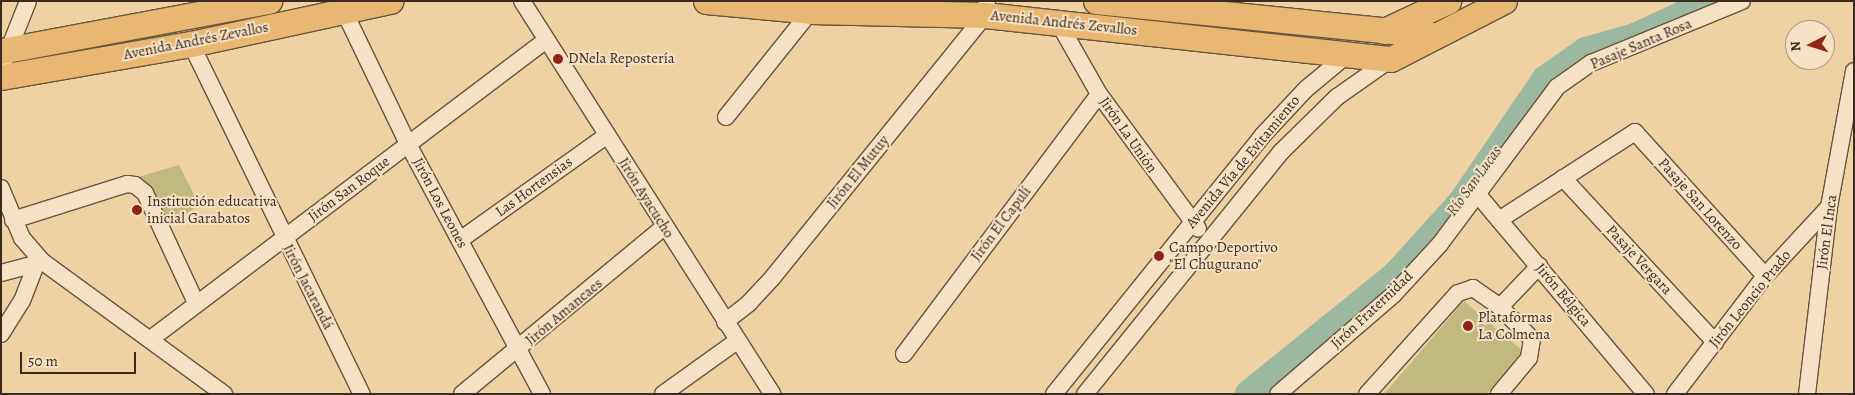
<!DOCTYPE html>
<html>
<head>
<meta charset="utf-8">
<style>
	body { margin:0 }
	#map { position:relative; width:1855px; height:395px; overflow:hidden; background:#efd1a3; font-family:Alegreya,serif }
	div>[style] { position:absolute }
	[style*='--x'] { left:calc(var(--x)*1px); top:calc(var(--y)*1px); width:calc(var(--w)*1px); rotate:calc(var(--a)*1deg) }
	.green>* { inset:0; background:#c0b980 }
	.river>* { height:28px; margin:-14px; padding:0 14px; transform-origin:14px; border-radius:14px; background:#9bb8a1 }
	.roads { filter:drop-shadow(1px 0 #68543f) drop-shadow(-1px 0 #68543f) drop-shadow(0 1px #68543f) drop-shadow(0 -1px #68543f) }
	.minor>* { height:16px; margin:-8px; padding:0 8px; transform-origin:8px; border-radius:8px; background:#f5e1c3 }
	.highway>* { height:25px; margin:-12.5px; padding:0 12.5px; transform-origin:12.5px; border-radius:12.5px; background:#e8b872 }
	.dots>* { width:14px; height:14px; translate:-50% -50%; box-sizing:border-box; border:2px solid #f5e1c3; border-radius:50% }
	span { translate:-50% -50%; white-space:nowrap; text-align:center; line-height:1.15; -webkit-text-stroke:4px #f5e1c3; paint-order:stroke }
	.street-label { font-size:15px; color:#3b2a1e }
	.poi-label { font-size:15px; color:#3b2a1e }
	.left { translate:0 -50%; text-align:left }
	.water-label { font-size:16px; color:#4e4638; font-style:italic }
	.frame { position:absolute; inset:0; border:2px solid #3b2a1e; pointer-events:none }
	.north { position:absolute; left:1785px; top:20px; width:50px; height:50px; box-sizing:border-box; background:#f5e1c3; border:1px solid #ab9881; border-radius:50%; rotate:265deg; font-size:14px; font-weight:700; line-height:20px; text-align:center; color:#3b2a1e }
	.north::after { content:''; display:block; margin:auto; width:18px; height:22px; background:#8f2418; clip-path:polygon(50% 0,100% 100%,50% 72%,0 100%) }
	.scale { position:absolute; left:20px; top:352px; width:116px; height:22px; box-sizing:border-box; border:2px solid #3b2a1e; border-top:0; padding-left:6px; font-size:15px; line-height:18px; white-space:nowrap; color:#3b2a1e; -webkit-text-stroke:4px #f5e1c3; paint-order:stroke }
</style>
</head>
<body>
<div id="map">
	<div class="green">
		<div style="clip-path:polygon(179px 165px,200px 206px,163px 226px,138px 177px)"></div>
		<div style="clip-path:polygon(1464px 301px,1523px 351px,1487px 394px,1384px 394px)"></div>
	</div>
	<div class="river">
		<div style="--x:1249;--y:394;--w:189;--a:-39"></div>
		<div style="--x:1396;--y:275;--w:98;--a:-47.9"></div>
		<div style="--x:1462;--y:202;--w:149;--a:-55.7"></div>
		<div style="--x:1546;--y:79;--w:49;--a:-35"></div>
		<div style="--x:1586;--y:51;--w:51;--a:-15.9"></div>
		<div style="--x:1635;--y:37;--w:86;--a:-24.8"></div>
	</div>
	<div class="roads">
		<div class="minor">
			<div style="--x:522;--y:1;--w:466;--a:57.5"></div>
			<div style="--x:343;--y:9;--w:150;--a:64.3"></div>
			<div style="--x:408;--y:144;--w:284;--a:61.8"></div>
			<div style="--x:1058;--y:22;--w:83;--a:60.3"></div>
			<div style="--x:1099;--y:94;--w:167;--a:53.7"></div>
			<div style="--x:191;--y:44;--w:390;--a:64"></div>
			<div style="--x:1;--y:69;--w:73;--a:-68.3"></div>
			<div style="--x:726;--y:117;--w:136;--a:-51.3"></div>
			<div style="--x:1563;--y:178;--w:224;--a:47.2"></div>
			<div style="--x:1;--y:188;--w:54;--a:67.2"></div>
			<div style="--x:22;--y:238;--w:32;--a:49"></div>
			<div style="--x:43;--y:262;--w:224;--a:36.1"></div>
			<div style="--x:1479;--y:196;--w:259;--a:49.9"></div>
			<div style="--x:13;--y:220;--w:120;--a:-17.5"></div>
			<div style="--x:127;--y:184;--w:8;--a:7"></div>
			<div style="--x:135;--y:185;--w:13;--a:39"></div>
			<div style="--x:145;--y:193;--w:121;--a:65.1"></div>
			<div style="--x:1499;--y:220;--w:162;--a:-32.9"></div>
			<div style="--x:1635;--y:132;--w:194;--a:47.9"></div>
			<div style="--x:460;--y:240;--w:181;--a:-35.5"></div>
			<div style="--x:1;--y:273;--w:43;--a:-14.7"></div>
			<div style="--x:1500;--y:307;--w:57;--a:-46.4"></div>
			<div style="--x:725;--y:322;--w:31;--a:-38"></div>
			<div style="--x:749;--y:303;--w:35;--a:-47"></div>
			<div style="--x:773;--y:277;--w:337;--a:-51"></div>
			<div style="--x:985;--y:15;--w:14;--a:-82"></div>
			<div style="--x:1;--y:334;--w:39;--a:-58"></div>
			<div style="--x:22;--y:301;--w:39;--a:-69"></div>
			<div style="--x:152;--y:338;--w:494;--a:-37.1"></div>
			<div style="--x:904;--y:354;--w:325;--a:-53.1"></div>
			<div style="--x:462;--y:394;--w:262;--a:-39.6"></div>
			<div style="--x:663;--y:394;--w:91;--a:-35.6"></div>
			<div style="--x:1054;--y:394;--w:331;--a:-51.1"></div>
			<div style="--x:1262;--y:136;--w:64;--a:-46.9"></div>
			<div style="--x:1306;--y:89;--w:53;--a:-39.7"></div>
			<div style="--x:1085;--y:394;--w:311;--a:-51"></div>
			<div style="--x:1281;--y:152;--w:78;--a:-44.5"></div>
			<div style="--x:1337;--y:97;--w:66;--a:-35.1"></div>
			<div style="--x:1278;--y:394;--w:152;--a:-40.7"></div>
			<div style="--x:1393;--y:295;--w:69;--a:-47.3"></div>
			<div style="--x:1440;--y:244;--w:196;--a:-53.3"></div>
			<div style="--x:1557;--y:87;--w:42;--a:-35.2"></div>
			<div style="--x:1591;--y:63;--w:163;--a:-22.3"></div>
			<div style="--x:1367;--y:394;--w:136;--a:-48"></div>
			<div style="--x:1458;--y:293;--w:16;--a:-18"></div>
			<div style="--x:1473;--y:288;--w:33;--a:35"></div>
			<div style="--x:1500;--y:307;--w:45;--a:45"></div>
			<div style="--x:1532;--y:339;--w:19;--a:99"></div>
			<div style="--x:1529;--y:358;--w:47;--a:129.8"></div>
			<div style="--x:1675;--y:394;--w:148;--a:-52.7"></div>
			<div style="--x:1765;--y:276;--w:94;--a:-47.2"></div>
			<div style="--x:1807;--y:394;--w:188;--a:-83.3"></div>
			<div style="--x:1829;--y:207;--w:138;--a:-79.6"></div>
		</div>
		<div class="highway">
			<div style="--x:706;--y:1;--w:105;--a:5.4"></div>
			<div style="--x:811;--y:11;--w:174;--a:1.3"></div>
			<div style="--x:985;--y:15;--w:408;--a:6.2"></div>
			<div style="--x:1391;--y:59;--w:127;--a:-27.2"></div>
			<div style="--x:1096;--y:1;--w:339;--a:5.8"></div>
			<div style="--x:1384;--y:31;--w:71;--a:-25.1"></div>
			<div style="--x:1;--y:51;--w:273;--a:-10.6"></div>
			<div style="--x:1;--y:77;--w:193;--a:-9.9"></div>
			<div style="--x:191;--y:44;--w:204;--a:-12.2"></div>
		</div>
	</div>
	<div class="dots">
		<div style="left:558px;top:59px;background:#8f2418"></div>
		<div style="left:137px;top:210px;background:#8f2418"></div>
		<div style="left:1159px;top:256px;background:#8f2418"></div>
		<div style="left:1468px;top:326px;background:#8f2418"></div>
	</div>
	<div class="street-label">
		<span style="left:1064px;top:23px;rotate:6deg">Avenida Andrés Zevallos</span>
		<span style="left:196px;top:41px;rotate:-11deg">Avenida Andrés Zevallos</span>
		<span style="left:1641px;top:44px;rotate:-23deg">Pasaje Santa Rosa</span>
		<span style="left:1128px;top:135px;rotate:55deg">Jirón La Unión</span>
		<span style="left:1243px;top:162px;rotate:-50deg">Avenida Vía de Evitamiento</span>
		<span style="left:858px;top:172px;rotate:-51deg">Jirón El Mutuy</span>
		<span style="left:534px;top:187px;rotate:-36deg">Las Hortensias</span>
		<span style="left:349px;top:189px;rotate:-37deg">Jirón San Roque</span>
		<span style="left:646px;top:198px;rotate:58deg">Jirón Ayacucho</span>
		<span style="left:440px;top:203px;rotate:62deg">Jirón Los Leones</span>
		<span style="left:1700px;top:204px;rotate:48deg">Pasaje San Lorenzo</span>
		<span style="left:1001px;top:224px;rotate:-53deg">Jirón El Capulí</span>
		<span style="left:1827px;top:232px;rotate:-82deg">Jirón El Inca</span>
		<span style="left:1639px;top:260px;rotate:47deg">Pasaje Vergara</span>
		<span style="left:308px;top:287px;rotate:63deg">Jirón Jacarandá</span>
		<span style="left:1563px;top:295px;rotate:50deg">Jirón Bélgica</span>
		<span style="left:1750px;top:299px;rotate:-51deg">Jirón Leoncio Prado</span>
		<span style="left:1372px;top:310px;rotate:-43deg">Jirón Fraternidad</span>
		<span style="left:564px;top:312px;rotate:-40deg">Jirón Amancaes</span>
	</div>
	<div class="poi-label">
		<span class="left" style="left:568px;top:59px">DNela Repostería</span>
		<span class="left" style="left:147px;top:210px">Institución educativa<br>inicial Garabatos</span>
		<span class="left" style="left:1169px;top:256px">Campo Deportivo<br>"El Chugurano"</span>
		<span class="left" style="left:1478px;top:326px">Plataformas<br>La Colmena</span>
	</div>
	<div class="water-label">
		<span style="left:1474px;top:181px;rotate:-54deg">Río San Lucas</span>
	</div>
	<div class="frame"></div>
	<div class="north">N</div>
	<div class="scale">50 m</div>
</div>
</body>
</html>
